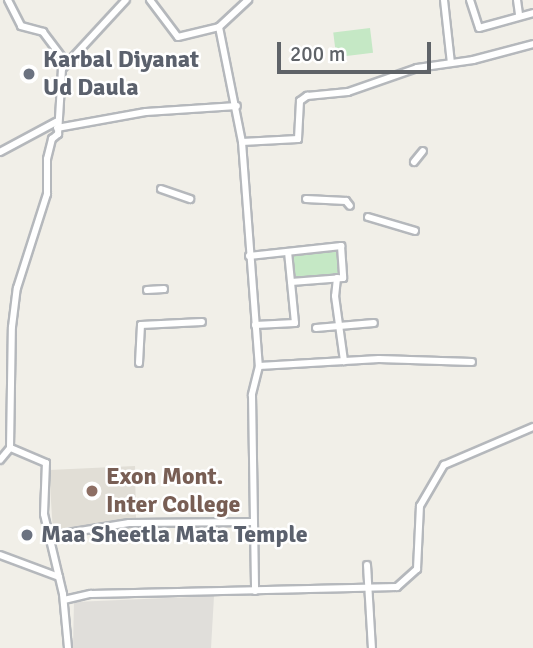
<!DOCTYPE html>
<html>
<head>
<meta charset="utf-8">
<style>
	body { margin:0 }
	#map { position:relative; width:533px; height:648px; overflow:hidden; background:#f1efe8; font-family:Signika,sans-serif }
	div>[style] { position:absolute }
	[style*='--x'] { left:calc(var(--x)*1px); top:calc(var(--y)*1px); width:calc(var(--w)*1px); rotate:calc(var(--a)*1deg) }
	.industrial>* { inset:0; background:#e0deda }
	.education>* { inset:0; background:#e1ded6 }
	.green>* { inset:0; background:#c5e8c5; transform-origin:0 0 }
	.roads { filter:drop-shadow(2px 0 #b5b8bc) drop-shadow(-2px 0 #b5b8bc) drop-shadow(0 2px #b5b8bc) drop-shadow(0 -2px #b5b8bc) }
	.minor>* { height:6px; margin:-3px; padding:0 3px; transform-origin:3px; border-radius:3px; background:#fff }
	.dots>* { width:19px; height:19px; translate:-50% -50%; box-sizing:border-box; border:4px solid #fff; border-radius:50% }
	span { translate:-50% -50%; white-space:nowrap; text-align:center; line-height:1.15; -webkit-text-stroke:5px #fff; paint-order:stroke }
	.worship-label { font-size:24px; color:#5b616d; font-weight:700 }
	.left { translate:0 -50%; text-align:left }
	.education-label { font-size:24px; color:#785e54; font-weight:700 }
	.scale { position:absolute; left:277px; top:42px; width:154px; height:32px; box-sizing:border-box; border:4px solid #5f6368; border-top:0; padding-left:9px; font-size:21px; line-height:24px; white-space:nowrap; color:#5f6368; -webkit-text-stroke:5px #fff; paint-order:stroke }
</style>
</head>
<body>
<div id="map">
	<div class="industrial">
		<div style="clip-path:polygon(214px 596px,211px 648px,73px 648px,74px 602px)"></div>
	</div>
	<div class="education">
		<div style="clip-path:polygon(135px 466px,136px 520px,53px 532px,49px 470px)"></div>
	</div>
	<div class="green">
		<div style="left:370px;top:28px;width:25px;height:37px;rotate:83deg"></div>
		<div style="left:337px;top:251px;width:23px;height:45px;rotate:85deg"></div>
	</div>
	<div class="roads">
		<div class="minor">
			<div style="--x:8;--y:0;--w:29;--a:63"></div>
			<div style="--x:21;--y:26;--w:23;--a:15"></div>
			<div style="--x:43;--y:32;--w:38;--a:53"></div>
			<div style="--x:150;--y:0;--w:46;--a:52.9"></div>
			<div style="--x:178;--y:37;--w:42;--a:-13.7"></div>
			<div style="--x:219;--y:27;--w:117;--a:78.7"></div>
			<div style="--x:242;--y:142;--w:56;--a:-3.1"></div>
			<div style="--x:298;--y:139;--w:38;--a:-87"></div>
			<div style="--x:300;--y:101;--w:9;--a:-36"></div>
			<div style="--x:307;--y:96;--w:41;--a:-5.6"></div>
			<div style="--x:348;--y:92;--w:73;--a:-19.2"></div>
			<div style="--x:417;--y:68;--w:57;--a:-8.1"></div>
			<div style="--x:473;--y:60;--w:62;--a:-14.9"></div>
			<div style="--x:444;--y:0;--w:63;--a:83.7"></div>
			<div style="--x:470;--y:0;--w:29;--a:72"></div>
			<div style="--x:479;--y:28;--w:56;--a:-15.5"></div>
			<div style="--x:517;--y:0;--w:15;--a:82"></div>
			<div style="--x:219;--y:27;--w:40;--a:-43"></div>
			<div style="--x:57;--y:128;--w:90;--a:-10.2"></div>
			<div style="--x:146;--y:112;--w:91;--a:-3.8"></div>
			<div style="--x:242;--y:142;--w:225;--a:85.7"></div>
			<div style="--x:259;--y:366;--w:30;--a:104"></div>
			<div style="--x:252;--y:395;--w:196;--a:89.1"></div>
			<div style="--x:0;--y:152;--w:64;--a:-28.2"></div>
			<div style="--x:414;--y:162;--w:14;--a:-51"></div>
			<div style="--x:161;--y:189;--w:31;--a:19"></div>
			<div style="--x:306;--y:199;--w:40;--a:2.9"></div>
			<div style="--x:346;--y:201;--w:6;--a:51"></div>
			<div style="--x:368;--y:217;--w:49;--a:16.6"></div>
			<div style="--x:249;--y:256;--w:93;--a:-6.2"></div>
			<div style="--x:341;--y:246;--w:32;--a:86"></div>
			<div style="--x:343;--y:278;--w:52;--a:175.6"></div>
			<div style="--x:337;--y:278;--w:18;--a:96"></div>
			<div style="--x:335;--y:296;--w:66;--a:82.1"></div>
			<div style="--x:147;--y:290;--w:17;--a:-3"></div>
			<div style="--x:255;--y:325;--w:40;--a:-2.9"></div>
			<div style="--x:295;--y:323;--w:71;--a:-95.6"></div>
			<div style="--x:316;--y:328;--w:58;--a:-4.9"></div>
			<div style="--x:139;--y:363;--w:38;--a:-87"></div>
			<div style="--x:141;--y:325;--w:61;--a:-2.8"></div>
			<div style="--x:259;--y:366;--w:120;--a:-3.3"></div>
			<div style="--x:379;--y:359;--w:93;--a:1.8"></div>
			<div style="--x:0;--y:460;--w:16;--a:-50"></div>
			<div style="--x:49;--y:536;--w:81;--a:-9.2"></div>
			<div style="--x:129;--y:523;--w:125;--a:-0.5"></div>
			<div style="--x:0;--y:555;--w:63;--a:20.4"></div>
			<div style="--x:367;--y:565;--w:83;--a:86.6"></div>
			<div style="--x:64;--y:600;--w:28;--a:-13"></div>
			<div style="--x:91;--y:594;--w:306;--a:-1.3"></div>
			<div style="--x:397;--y:587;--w:27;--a:-42"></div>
			<div style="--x:417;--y:569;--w:63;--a:-87.3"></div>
			<div style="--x:420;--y:506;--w:48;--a:-59.7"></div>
			<div style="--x:444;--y:465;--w:97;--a:-23.1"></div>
			<div style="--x:68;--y:648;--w:54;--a:-95.3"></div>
			<div style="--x:63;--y:594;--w:82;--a:-103.4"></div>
			<div style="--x:44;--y:514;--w:51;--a:-87.8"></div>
			<div style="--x:46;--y:463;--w:39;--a:-157"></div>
			<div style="--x:10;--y:448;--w:121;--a:-89.1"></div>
			<div style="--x:12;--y:327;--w:39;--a:-83"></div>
			<div style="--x:17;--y:288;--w:99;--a:-72.3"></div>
			<div style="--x:47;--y:194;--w:35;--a:-90"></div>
			<div style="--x:47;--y:159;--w:21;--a:-76"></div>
			<div style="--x:52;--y:139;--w:8;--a:-40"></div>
			<div style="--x:58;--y:134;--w:65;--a:-86.5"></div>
			<div style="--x:62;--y:69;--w:94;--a:-47.2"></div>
		</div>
	</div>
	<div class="dots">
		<div style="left:29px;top:74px;background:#6b7280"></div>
		<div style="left:92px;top:491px;background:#8d6e63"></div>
		<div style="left:27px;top:535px;background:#6b7280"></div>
	</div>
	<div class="worship-label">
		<span class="left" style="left:43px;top:74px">Karbal Diyanat<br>Ud Daula</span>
		<span class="left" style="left:41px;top:535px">Maa Sheetla Mata Temple</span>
	</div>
	<div class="education-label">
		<span class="left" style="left:106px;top:491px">Exon Mont.<br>Inter College</span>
	</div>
	<div class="scale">200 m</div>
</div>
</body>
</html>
